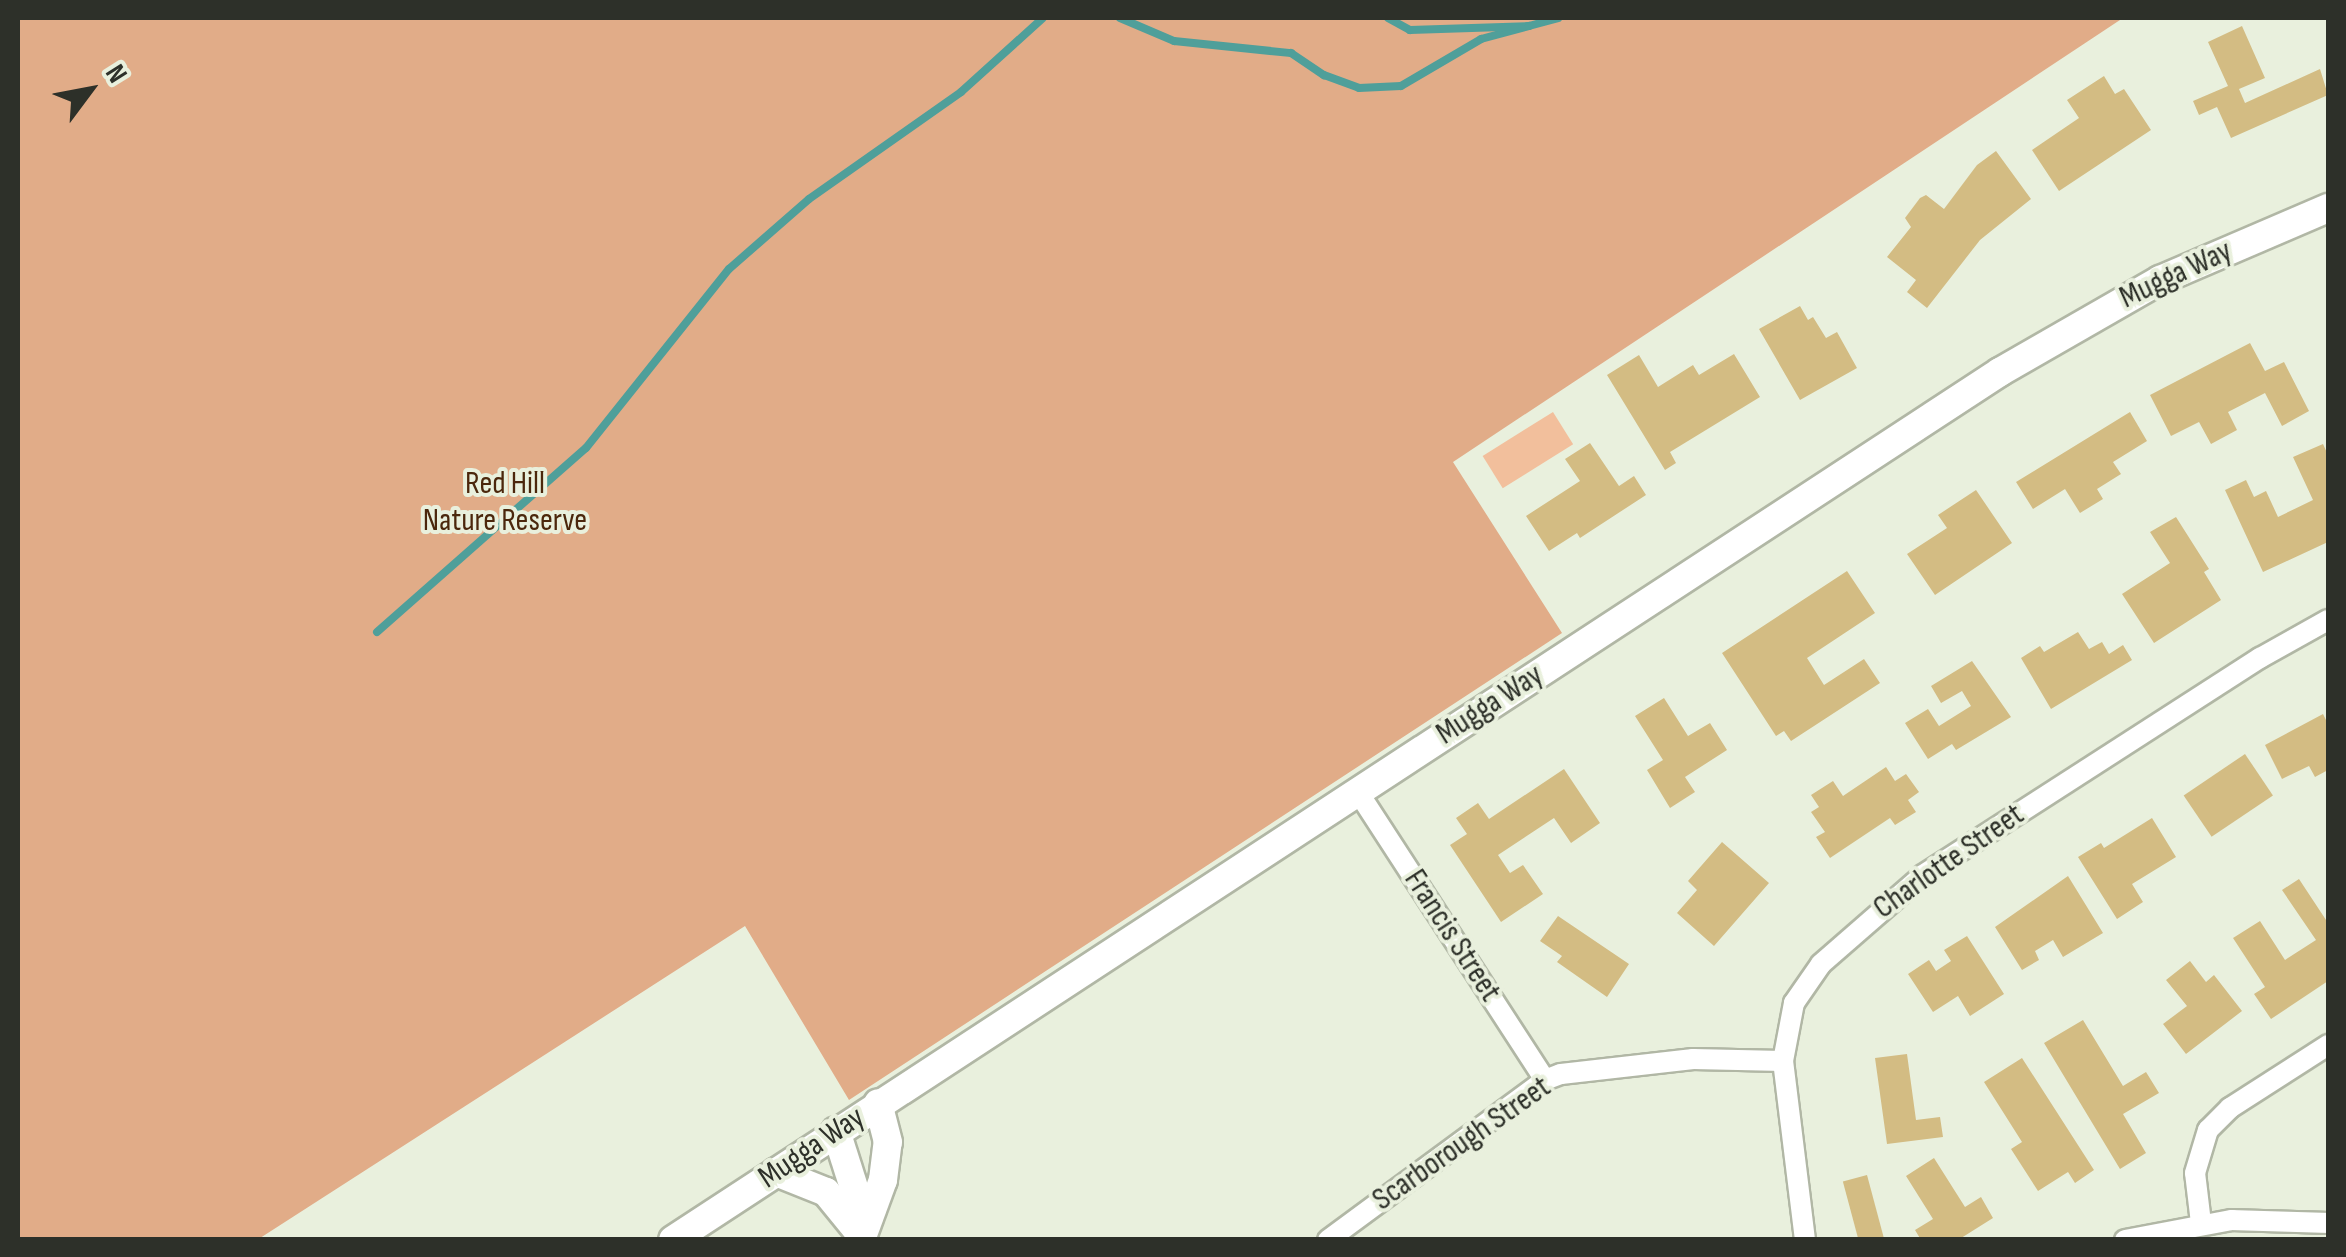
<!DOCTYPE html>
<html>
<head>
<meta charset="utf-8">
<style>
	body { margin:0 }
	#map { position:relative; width:2346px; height:1257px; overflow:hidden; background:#e9f0dd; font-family:"Sofia Sans Condensed",sans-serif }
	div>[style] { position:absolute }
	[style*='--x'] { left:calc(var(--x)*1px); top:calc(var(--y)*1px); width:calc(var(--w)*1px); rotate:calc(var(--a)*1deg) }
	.green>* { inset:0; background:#f2bf9c; transform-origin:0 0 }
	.forest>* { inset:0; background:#e1ac88 }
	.stream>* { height:8px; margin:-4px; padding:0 4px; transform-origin:4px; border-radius:4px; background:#4f9f9a }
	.building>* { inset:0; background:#d3bc83; transform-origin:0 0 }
	.roads { filter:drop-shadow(2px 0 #b1b7a5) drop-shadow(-2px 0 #b1b7a5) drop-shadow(0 2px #b1b7a5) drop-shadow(0 -2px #b1b7a5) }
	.street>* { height:20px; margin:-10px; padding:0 10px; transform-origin:10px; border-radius:10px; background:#fff }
	.secondary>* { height:28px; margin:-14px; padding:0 14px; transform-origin:14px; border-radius:14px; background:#fff }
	span { translate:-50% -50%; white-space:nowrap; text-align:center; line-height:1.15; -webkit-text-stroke:8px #e9f0dd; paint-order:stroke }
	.street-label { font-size:32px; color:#2d3029 }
	.park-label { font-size:32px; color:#4b270c }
	.frame { position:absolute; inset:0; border:20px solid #2d3029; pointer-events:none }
	.north { position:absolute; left:40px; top:40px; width:100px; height:100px; -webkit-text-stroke:8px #e9f0dd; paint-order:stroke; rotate:58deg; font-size:28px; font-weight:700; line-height:40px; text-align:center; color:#2d3029 }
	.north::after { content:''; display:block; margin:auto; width:35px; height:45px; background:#2d3029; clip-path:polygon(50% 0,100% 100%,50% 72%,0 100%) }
</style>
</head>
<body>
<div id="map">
	<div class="green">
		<div style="left:1553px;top:412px;width:38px;height:83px;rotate:58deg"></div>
	</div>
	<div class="forest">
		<div style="clip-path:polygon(18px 18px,2123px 18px,1453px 462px,1562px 633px,849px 1100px,745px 926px,257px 1240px,18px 1239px)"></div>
	</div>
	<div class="stream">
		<div style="--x:1120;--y:18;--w:59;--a:23.1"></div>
		<div style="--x:1174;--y:41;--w:118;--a:5.9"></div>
		<div style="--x:1291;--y:53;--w:40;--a:34"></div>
		<div style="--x:1324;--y:75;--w:37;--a:20"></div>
		<div style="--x:1359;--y:88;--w:42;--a:-2.7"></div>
		<div style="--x:1401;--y:86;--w:93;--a:-30.4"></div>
		<div style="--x:1481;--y:39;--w:50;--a:-15.2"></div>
		<div style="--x:1388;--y:18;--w:25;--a:29"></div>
		<div style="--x:1410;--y:30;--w:119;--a:-1.9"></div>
		<div style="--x:1529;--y:26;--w:30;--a:-15"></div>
		<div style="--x:377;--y:632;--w:278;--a:-41.4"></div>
		<div style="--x:586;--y:448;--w:229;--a:-51.4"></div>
		<div style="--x:729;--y:269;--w:106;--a:-41.2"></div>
		<div style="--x:809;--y:199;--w:186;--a:-35.1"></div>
		<div style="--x:961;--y:92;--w:110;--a:-42.1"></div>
	</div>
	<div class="building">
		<div style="clip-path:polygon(2242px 26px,2265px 78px,2239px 89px,2245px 103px,2320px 69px,2328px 95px,2231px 138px,2217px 107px,2199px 115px,2193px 101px,2228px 86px,2208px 42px)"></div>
		<div style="clip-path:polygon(2104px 76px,2115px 94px,2124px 89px,2151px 130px,2059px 191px,2032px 150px,2079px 118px,2067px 100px)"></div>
		<div style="clip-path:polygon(1996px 151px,2031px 199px,1980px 240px,1927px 308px,1907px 292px,1916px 280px,1887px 257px,1911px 227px,1905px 218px,1920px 198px,1926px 195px,1944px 209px,1977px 165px)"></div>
		<div style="clip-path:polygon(1800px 306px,1808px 320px,1813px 317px,1826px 338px,1837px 332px,1857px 368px,1800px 400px,1759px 329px)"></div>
		<div style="clip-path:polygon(2250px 343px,2265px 371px,2284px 362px,2309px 411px,2282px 426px,2265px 393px,2228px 412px,2237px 430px,2211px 444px,2199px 422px,2171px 436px,2150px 395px)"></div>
		<div style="clip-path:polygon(1734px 354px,1760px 397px,1670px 452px,1676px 463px,1665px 470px,1607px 375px,1639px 355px,1658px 387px,1693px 365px,1699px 375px)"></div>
		<div style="clip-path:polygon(2130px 412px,2147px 441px,2113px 462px,2121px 474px,2097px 489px,2103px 499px,2080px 513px,2065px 489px,2033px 509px,2016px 482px)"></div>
		<div style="clip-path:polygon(1590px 443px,1619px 486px,1634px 476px,1646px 495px,1580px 538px,1577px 533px,1549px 551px,1526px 516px,1580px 481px,1565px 459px)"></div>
		<div style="clip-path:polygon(2323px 444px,2328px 455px,2328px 542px,2263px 572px,2225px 490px,2246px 480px,2254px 497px,2266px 491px,2278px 517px,2313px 500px,2293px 457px)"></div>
		<div style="clip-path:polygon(1976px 490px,2012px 543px,1935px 595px,1907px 554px,1947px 528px,1938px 515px)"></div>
		<div style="clip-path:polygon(2176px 517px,2209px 569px,2204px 572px,2221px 600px,2154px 643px,2122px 594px,2170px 563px,2150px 532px)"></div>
		<div style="clip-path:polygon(1847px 571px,1875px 613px,1807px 658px,1824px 685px,1864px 659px,1880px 683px,1791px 741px,1784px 731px,1776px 736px,1722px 653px)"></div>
		<div style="clip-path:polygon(2078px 632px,2089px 649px,2102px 642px,2109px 654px,2123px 645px,2132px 660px,2051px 709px,2021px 658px,2040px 646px,2044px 652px)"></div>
		<div style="clip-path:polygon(1972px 661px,2011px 717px,1956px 750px,1952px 744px,1928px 759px,1905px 723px,1928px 709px,1939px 726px,1971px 706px,1962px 691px,1941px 703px,1931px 686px)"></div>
		<div style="clip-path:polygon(1664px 698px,1688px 736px,1710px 723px,1727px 750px,1685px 777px,1695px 792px,1670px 808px,1647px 770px,1663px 760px,1635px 716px)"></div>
		<div style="clip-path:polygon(2323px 714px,2328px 724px,2328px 770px,2315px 777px,2309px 766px,2282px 779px,2265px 745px)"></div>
		<div style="left:2245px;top:754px;width:50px;height:74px;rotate:56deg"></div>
		<div style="clip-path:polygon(1886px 767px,1895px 781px,1906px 774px,1919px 792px,1908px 800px,1916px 812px,1895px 825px,1890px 818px,1830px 858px,1816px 837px,1825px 832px,1811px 812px,1819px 807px,1811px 795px,1833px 781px,1843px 796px)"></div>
		<div style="clip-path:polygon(1564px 769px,1600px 823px,1571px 843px,1554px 818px,1498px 855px,1510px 873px,1523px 865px,1543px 894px,1501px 922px,1450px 845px,1467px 834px,1456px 818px,1478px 803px,1489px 819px)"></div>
		<div style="clip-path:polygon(2152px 818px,2176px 857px,2132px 884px,2143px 902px,2117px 919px,2078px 857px,2101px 843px,2104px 848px)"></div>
		<div style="clip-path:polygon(1722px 842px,1769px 883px,1714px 946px,1677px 913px,1697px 890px,1688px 881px)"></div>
		<div style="clip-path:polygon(2068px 876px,2103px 933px,2063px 957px,2053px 940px,2035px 951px,2039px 960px,2022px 970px,1995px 927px)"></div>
		<div style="clip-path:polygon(2299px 879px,2328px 923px,2328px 981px,2271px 1019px,2254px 994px,2265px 987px,2233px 938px,2260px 921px,2285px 960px,2316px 940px,2282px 890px)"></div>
		<div style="clip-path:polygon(1558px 916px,1629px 964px,1607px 997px,1557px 962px,1562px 956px,1540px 941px)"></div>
		<div style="clip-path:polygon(1967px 936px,2004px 994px,1970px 1016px,1958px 996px,1933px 1012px,1908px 974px,1929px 960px,1936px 971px,1951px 961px,1944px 950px)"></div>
		<div style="clip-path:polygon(2190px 961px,2206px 982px,2214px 975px,2242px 1011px,2186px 1054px,2163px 1024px,2187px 1006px,2166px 980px)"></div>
		<div style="clip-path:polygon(2083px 1020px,2123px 1086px,2146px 1072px,2159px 1093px,2123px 1114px,2146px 1153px,2120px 1169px,2044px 1043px)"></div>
		<div style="clip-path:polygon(1907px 1054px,1916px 1120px,1940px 1117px,1943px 1137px,1887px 1144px,1875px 1058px)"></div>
		<div style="clip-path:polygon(2022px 1058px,2094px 1170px,2075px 1183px,2068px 1172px,2038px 1191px,2011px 1149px,2022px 1142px,1984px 1082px)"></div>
		<div style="clip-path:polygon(1934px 1158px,1965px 1207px,1981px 1197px,1993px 1218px,1958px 1240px,1921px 1240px,1915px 1230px,1933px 1219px,1906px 1176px)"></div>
		<div style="left:1867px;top:1175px;width:67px;height:25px;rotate:75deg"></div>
	</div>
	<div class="roads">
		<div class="street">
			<div style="--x:1358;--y:792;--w:343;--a:57"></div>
			<div style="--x:2201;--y:1223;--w:50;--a:-96.8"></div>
			<div style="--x:2195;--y:1173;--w:45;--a:-73.2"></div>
			<div style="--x:2208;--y:1130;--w:31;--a:-45"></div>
			<div style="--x:2230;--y:1108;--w:117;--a:-32.7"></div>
			<div style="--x:1328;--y:1240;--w:270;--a:-36.4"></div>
			<div style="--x:1545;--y:1080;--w:17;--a:-21"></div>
			<div style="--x:1561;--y:1074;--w:133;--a:-6.5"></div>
			<div style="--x:1693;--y:1059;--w:90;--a:1.3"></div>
			<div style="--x:1805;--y:1240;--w:180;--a:-97"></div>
			<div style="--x:1783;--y:1061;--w:59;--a:-79.3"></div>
			<div style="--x:1794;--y:1003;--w:47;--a:-55.3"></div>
			<div style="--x:1821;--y:964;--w:135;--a:-41.1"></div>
			<div style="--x:1923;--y:875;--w:401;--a:-32.8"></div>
			<div style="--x:2260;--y:658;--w:78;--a:-29.2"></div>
			<div style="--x:2125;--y:1240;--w:109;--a:-10.6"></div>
			<div style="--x:2232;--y:1220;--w:96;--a:1.8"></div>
		</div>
		<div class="secondary">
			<div style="--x:836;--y:1131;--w:63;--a:72.4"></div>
			<div style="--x:855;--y:1191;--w:38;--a:81"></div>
			<div style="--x:776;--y:1172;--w:54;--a:21.8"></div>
			<div style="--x:826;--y:1192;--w:57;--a:50.7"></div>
			<div style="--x:673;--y:1240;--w:1586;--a:-33.19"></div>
			<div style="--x:2000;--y:372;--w:185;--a:-29.9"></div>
			<div style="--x:2160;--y:280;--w:183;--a:-23.2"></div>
			<div style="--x:861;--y:1240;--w:64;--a:-69.9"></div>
			<div style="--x:883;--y:1180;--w:38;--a:-83"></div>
			<div style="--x:888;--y:1142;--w:40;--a:-104.4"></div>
		</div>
	</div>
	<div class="street-label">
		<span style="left:2176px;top:275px;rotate:-25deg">Mugga Way</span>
		<span style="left:1490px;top:705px;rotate:-33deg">Mugga Way</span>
		<span style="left:1949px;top:862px;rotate:-35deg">Charlotte Street</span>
		<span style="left:1452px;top:936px;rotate:57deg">Francis Street</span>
		<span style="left:1462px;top:1144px;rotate:-35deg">Scarborough Street</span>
		<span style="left:812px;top:1148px;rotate:-34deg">Mugga Way</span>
	</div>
	<div class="park-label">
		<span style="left:505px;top:503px">Red Hill<br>Nature Reserve</span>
	</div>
	<div class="frame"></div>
	<div class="north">N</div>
</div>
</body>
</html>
